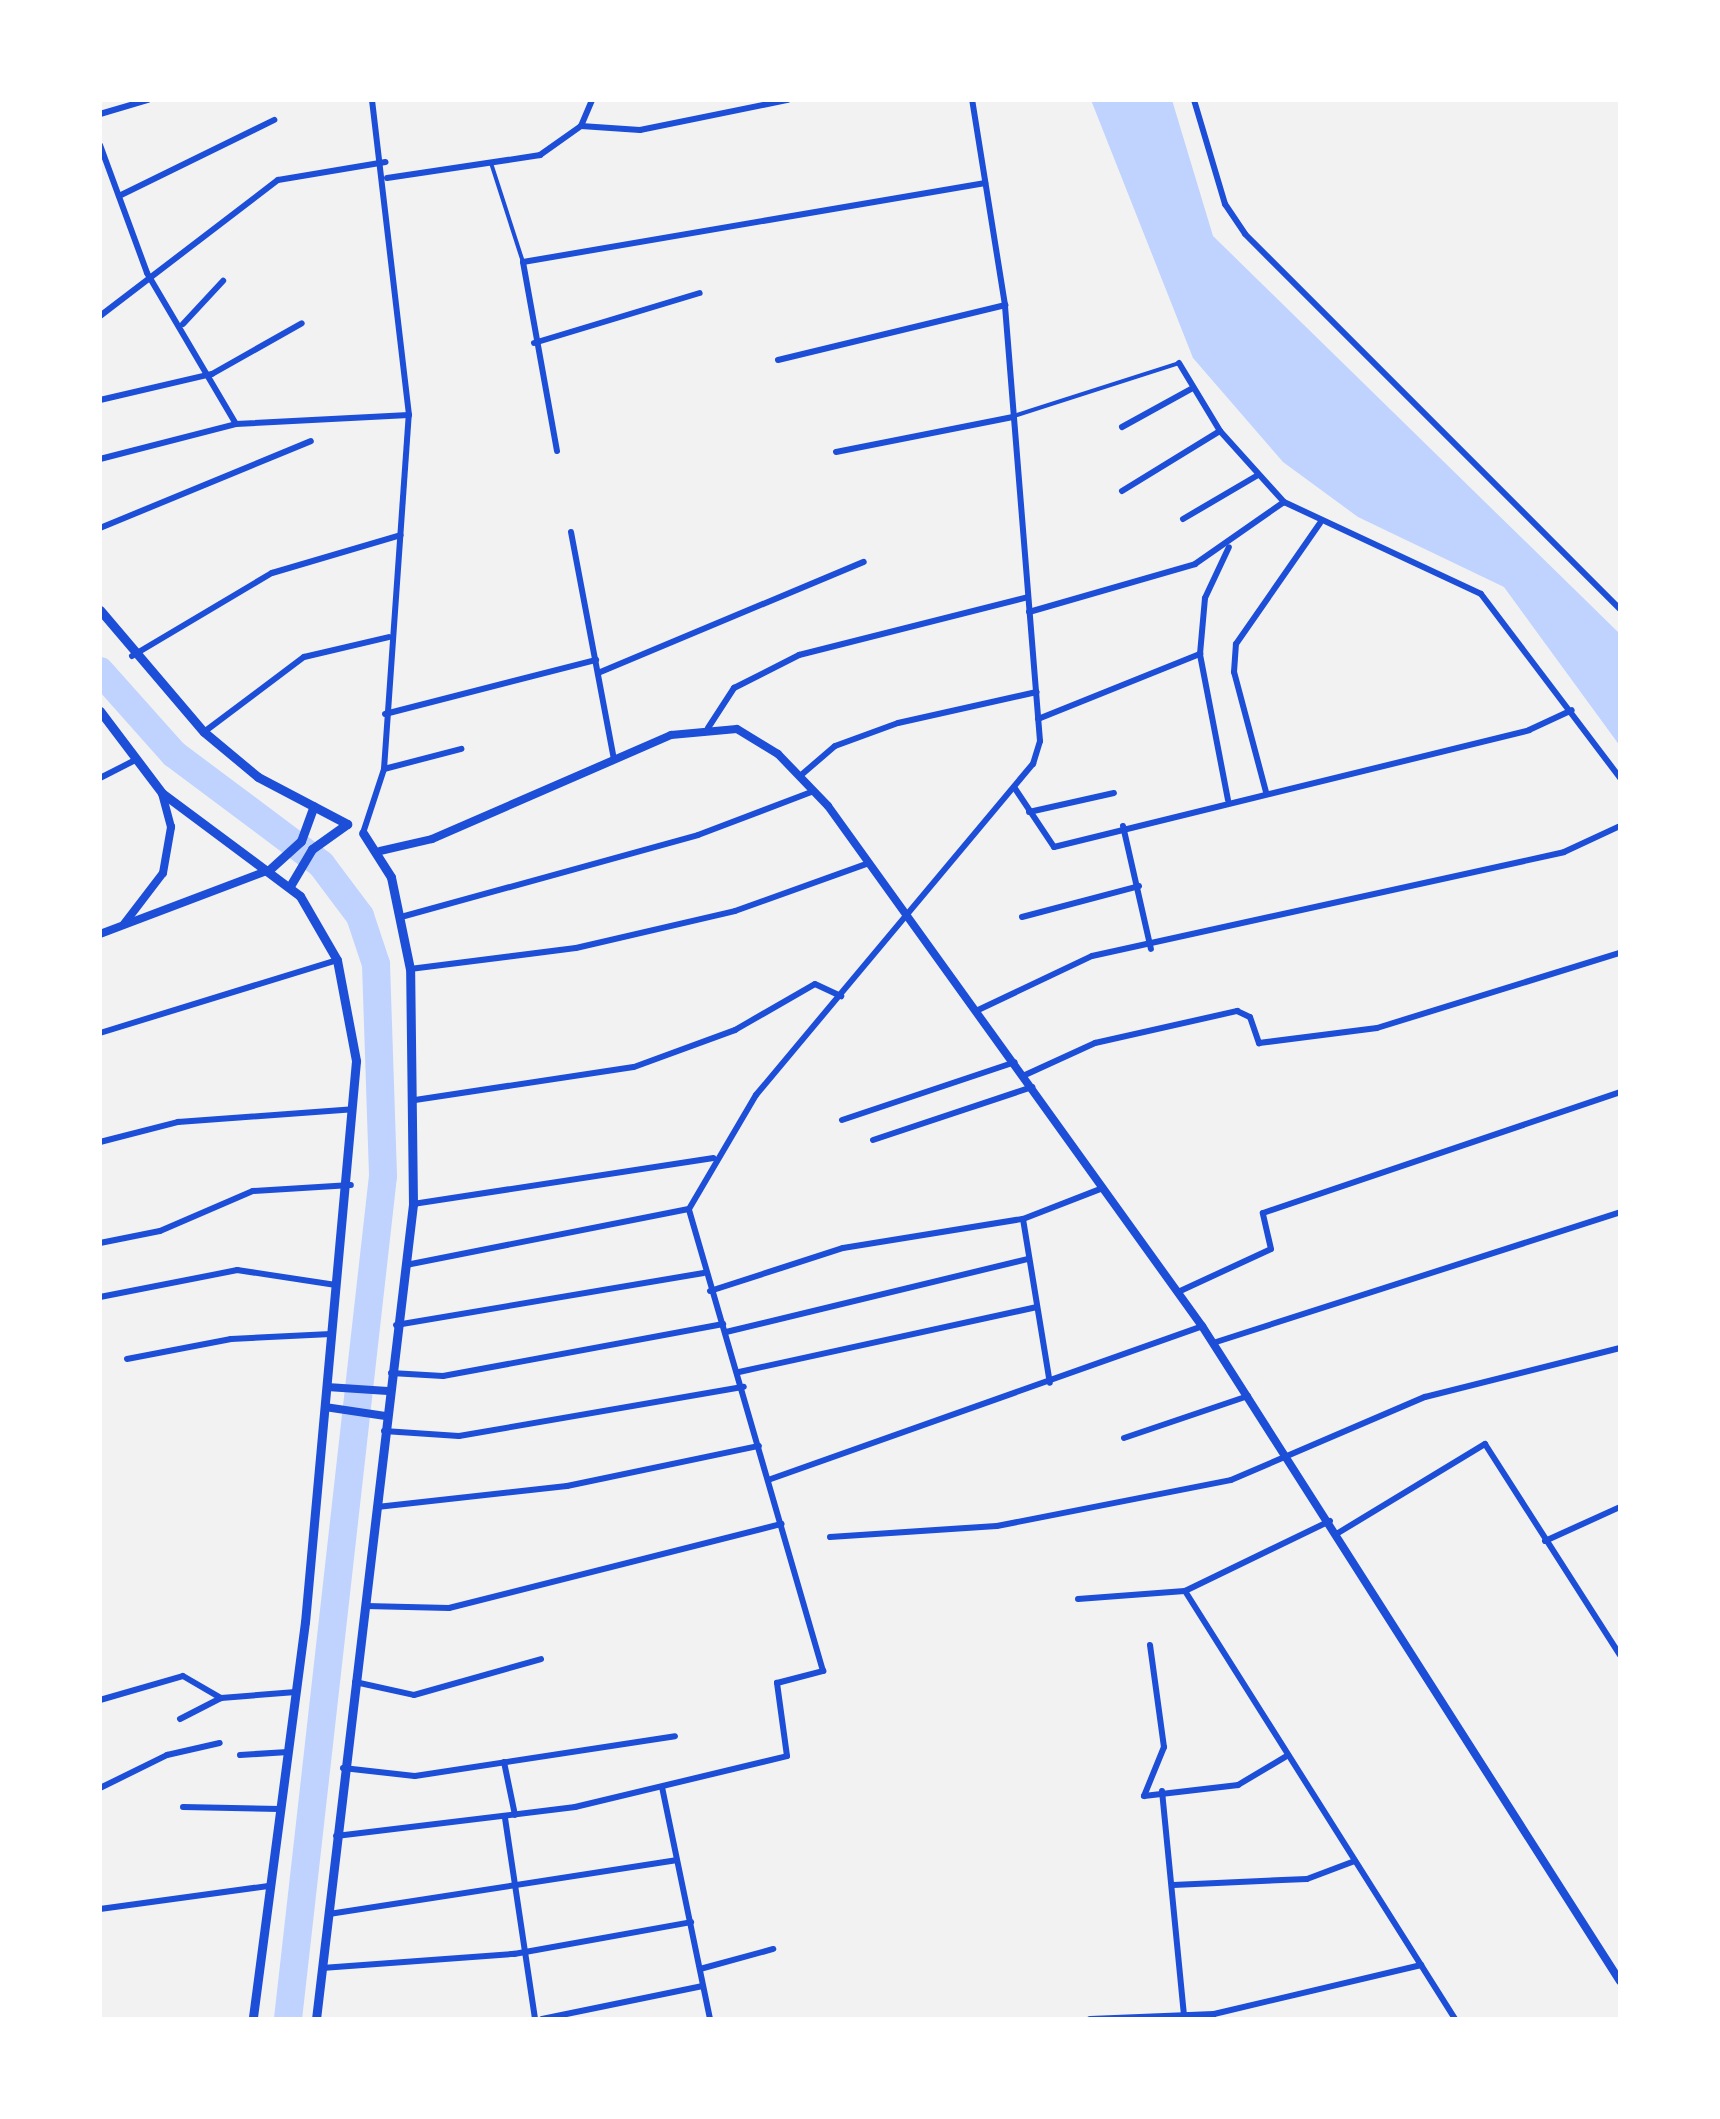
<!DOCTYPE html>
<html>
<head>
<meta charset="utf-8">
<style>
	body { margin:0 }
	#map { position:relative; width:1720px; height:2119px; overflow:hidden; background:#f2f2f2; font-family:"Work Sans",sans-serif }
	div>[style] { position:absolute }
	[style*='--x'] { left:calc(var(--x)*1px); top:calc(var(--y)*1px); width:calc(var(--w)*1px); rotate:calc(var(--a)*1deg) }
	.water>* { inset:0; background:#bfd3fe }
	.river>* { height:28px; margin:-14px; padding:0 14px; transform-origin:14px; border-radius:14px; background:#bfd3fe }
	.service>* { height:4px; margin:-2px; padding:0 2px; transform-origin:2px; border-radius:2px; background:#1d4ed8 }
	.minor>* { height:6px; margin:-3px; padding:0 3px; transform-origin:3px; border-radius:3px; background:#1d4ed8 }
	.tertiary>* { height:8px; margin:-4px; padding:0 4px; transform-origin:4px; border-radius:4px; background:#1d4ed8 }
	.secondary>* { height:9px; margin:-4.5px; padding:0 4.5px; transform-origin:4.5px; border-radius:4.5px; background:#1d4ed8 }
	span { translate:-50% -50%; white-space:nowrap; text-align:center; line-height:1.15; -webkit-text-stroke:8px #fff; paint-order:stroke }
	.frame { position:absolute; inset:0; border:102px solid #fff; pointer-events:none }
</style>
</head>
<body>
<div id="map">
	<div class="water">
		<div style="clip-path:polygon(1091px 100px,1172px 100px,1213px 236px,1620px 634px,1620px 746px,1504px 587px,1358px 517px,1283px 462px,1193px 358px)"></div>
	</div>
	<div class="river">
		<div style="--x:100;--y:671;--w:111;--a:48.3"></div>
		<div style="--x:174;--y:754;--w:184;--a:36.8"></div>
		<div style="--x:321;--y:864;--w:65;--a:53.1"></div>
		<div style="--x:360;--y:916;--w:51;--a:71.6"></div>
		<div style="--x:376;--y:964;--w:212;--a:88.1"></div>
		<div style="--x:383;--y:1176;--w:848;--a:96.43"></div>
	</div>
	<div class="service">
		<div style="--x:491;--y:163;--w:104;--a:72.1"></div>
		<div style="--x:1017;--y:415;--w:170;--a:-17.8"></div>
	</div>
	<div class="minor">
		<div style="--x:1194;--y:100;--w:109;--a:73.4"></div>
		<div style="--x:1225;--y:204;--w:36;--a:56"></div>
		<div style="--x:1245;--y:234;--w:530;--a:45"></div>
		<div style="--x:100;--y:114;--w:50;--a:-16.3"></div>
		<div style="--x:581;--y:126;--w:59;--a:3.9"></div>
		<div style="--x:640;--y:130;--w:151;--a:-11.5"></div>
		<div style="--x:100;--y:145;--w:136;--a:69.8"></div>
		<div style="--x:147;--y:273;--w:175;--a:59.5"></div>
		<div style="--x:387;--y:178;--w:155;--a:-8.5"></div>
		<div style="--x:540;--y:155;--w:50;--a:-35.3"></div>
		<div style="--x:581;--y:126;--w:28;--a:-67"></div>
		<div style="--x:119;--y:196;--w:173;--a:-26.1"></div>
		<div style="--x:100;--y:316;--w:224;--a:-37.4"></div>
		<div style="--x:278;--y:180;--w:109;--a:-9.5"></div>
		<div style="--x:183;--y:324;--w:59;--a:-47.1"></div>
		<div style="--x:534;--y:343;--w:173;--a:-16.8"></div>
		<div style="--x:778;--y:360;--w:234;--a:-13.6"></div>
		<div style="--x:1179;--y:363;--w:79;--a:58.9"></div>
		<div style="--x:1220;--y:431;--w:96;--a:48"></div>
		<div style="--x:1284;--y:502;--w:217;--a:25"></div>
		<div style="--x:1481;--y:594;--w:231;--a:52.9"></div>
		<div style="--x:100;--y:400;--w:115;--a:-13.1"></div>
		<div style="--x:212;--y:374;--w:103;--a:-29.5"></div>
		<div style="--x:1122;--y:427;--w:79;--a:-28.8"></div>
		<div style="--x:557;--y:451;--w:192;--a:-100.2"></div>
		<div style="--x:523;--y:262;--w:469;--a:-9.7"></div>
		<div style="--x:836;--y:452;--w:179;--a:-11.2"></div>
		<div style="--x:100;--y:459;--w:140;--a:-14.4"></div>
		<div style="--x:236;--y:424;--w:173;--a:-3"></div>
		<div style="--x:1122;--y:491;--w:115;--a:-31.5"></div>
		<div style="--x:1183;--y:519;--w:87;--a:-30.4"></div>
		<div style="--x:100;--y:528;--w:228;--a:-22.4"></div>
		<div style="--x:571;--y:532;--w:231;--a:79.3"></div>
		<div style="--x:1029;--y:612;--w:173;--a:-16.1"></div>
		<div style="--x:1195;--y:564;--w:108;--a:-34.9"></div>
		<div style="--x:132;--y:656;--w:163;--a:-30.7"></div>
		<div style="--x:272;--y:573;--w:134;--a:-16.4"></div>
		<div style="--x:598;--y:673;--w:288;--a:-22.7"></div>
		<div style="--x:385;--y:714;--w:218;--a:-14.4"></div>
		<div style="--x:1038;--y:719;--w:175;--a:-21.9"></div>
		<div style="--x:708;--y:728;--w:48;--a:-57"></div>
		<div style="--x:734;--y:688;--w:73;--a:-26.9"></div>
		<div style="--x:799;--y:655;--w:236;--a:-14.2"></div>
		<div style="--x:204;--y:732;--w:125;--a:-36.9"></div>
		<div style="--x:304;--y:657;--w:87;--a:-13.2"></div>
		<div style="--x:384;--y:769;--w:80;--a:-14.6"></div>
		<div style="--x:800;--y:776;--w:46;--a:-40.6"></div>
		<div style="--x:835;--y:746;--w:67;--a:-20.1"></div>
		<div style="--x:898;--y:723;--w:142;--a:-12.6"></div>
		<div style="--x:100;--y:778;--w:39;--a:-27"></div>
		<div style="--x:1014;--y:787;--w:72;--a:56.3"></div>
		<div style="--x:1054;--y:847;--w:489;--a:-13.8"></div>
		<div style="--x:1529;--y:730;--w:47;--a:-24.9"></div>
		<div style="--x:1266;--y:792;--w:124;--a:-104.9"></div>
		<div style="--x:1234;--y:672;--w:28;--a:-86"></div>
		<div style="--x:1236;--y:644;--w:147;--a:-55.2"></div>
		<div style="--x:1228;--y:800;--w:149;--a:-100.9"></div>
		<div style="--x:1200;--y:654;--w:56;--a:-84.9"></div>
		<div style="--x:1205;--y:598;--w:56;--a:-64.8"></div>
		<div style="--x:1029;--y:812;--w:87;--a:-12.6"></div>
		<div style="--x:1123;--y:826;--w:126;--a:77.2"></div>
		<div style="--x:363;--y:833;--w:67;--a:-71.8"></div>
		<div style="--x:384;--y:769;--w:355;--a:-86"></div>
		<div style="--x:409;--y:415;--w:317;--a:-96.7"></div>
		<div style="--x:401;--y:917;--w:308;--a:-15.4"></div>
		<div style="--x:698;--y:835;--w:124;--a:-20.8"></div>
		<div style="--x:1022;--y:917;--w:121;--a:-14.8"></div>
		<div style="--x:410;--y:969;--w:167;--a:-7.2"></div>
		<div style="--x:576;--y:948;--w:163;--a:-13.1"></div>
		<div style="--x:735;--y:911;--w:139;--a:-19.7"></div>
		<div style="--x:976;--y:1011;--w:128;--a:-25.4"></div>
		<div style="--x:1092;--y:956;--w:483;--a:-12.4"></div>
		<div style="--x:1564;--y:852;--w:62;--a:-24.9"></div>
		<div style="--x:100;--y:1033;--w:248;--a:-17.1"></div>
		<div style="--x:1025;--y:1075;--w:77;--a:-24.6"></div>
		<div style="--x:1095;--y:1043;--w:146;--a:-12.7"></div>
		<div style="--x:1237;--y:1011;--w:14;--a:25"></div>
		<div style="--x:1250;--y:1017;--w:28;--a:71"></div>
		<div style="--x:1259;--y:1043;--w:119;--a:-7.2"></div>
		<div style="--x:1377;--y:1028;--w:254;--a:-17.2"></div>
		<div style="--x:415;--y:1100;--w:221;--a:-8.6"></div>
		<div style="--x:634;--y:1067;--w:108;--a:-20.1"></div>
		<div style="--x:735;--y:1030;--w:92;--a:-29.9"></div>
		<div style="--x:815;--y:984;--w:29;--a:25"></div>
		<div style="--x:842;--y:1120;--w:182;--a:-18.5"></div>
		<div style="--x:873;--y:1140;--w:168;--a:-18.4"></div>
		<div style="--x:100;--y:1142;--w:81;--a:-14.4"></div>
		<div style="--x:178;--y:1122;--w:175;--a:-4.2"></div>
		<div style="--x:413;--y:1204;--w:304;--a:-8.7"></div>
		<div style="--x:1023;--y:1219;--w:166;--a:80.7"></div>
		<div style="--x:100;--y:1243;--w:61;--a:-11.3"></div>
		<div style="--x:160;--y:1231;--w:101;--a:-23.3"></div>
		<div style="--x:253;--y:1191;--w:98;--a:-3.5"></div>
		<div style="--x:406;--y:1265;--w:288;--a:-11.2"></div>
		<div style="--x:689;--y:1209;--w:132;--a:-59.6"></div>
		<div style="--x:756;--y:1095;--w:432;--a:-50.1"></div>
		<div style="--x:1033;--y:764;--w:24;--a:-73"></div>
		<div style="--x:1040;--y:741;--w:437;--a:-94.6"></div>
		<div style="--x:1005;--y:305;--w:208;--a:-99.1"></div>
		<div style="--x:710;--y:1291;--w:140;--a:-17.9"></div>
		<div style="--x:843;--y:1248;--w:182;--a:-9.2"></div>
		<div style="--x:1023;--y:1219;--w:86;--a:-21.2"></div>
		<div style="--x:1178;--y:1292;--w:102;--a:-24.8"></div>
		<div style="--x:1271;--y:1249;--w:37;--a:-103"></div>
		<div style="--x:1263;--y:1213;--w:377;--a:-18.7"></div>
		<div style="--x:100;--y:1297;--w:140;--a:-11.1"></div>
		<div style="--x:237;--y:1270;--w:100;--a:8.6"></div>
		<div style="--x:396;--y:1325;--w:312;--a:-9.6"></div>
		<div style="--x:726;--y:1332;--w:311;--a:-13.6"></div>
		<div style="--x:1213;--y:1343;--w:428;--a:-17.8"></div>
		<div style="--x:127;--y:1359;--w:106;--a:-10.9"></div>
		<div style="--x:231;--y:1339;--w:100;--a:-2.9"></div>
		<div style="--x:739;--y:1372;--w:305;--a:-12.3"></div>
		<div style="--x:391;--y:1373;--w:52;--a:3.3"></div>
		<div style="--x:443;--y:1376;--w:285;--a:-10.5"></div>
		<div style="--x:384;--y:1431;--w:75;--a:3.8"></div>
		<div style="--x:459;--y:1436;--w:289;--a:-9.8"></div>
		<div style="--x:1124;--y:1438;--w:131;--a:-18.7"></div>
		<div style="--x:768;--y:1480;--w:461;--a:-19.5"></div>
		<div style="--x:377;--y:1507;--w:191;--a:-6.3"></div>
		<div style="--x:567;--y:1486;--w:196;--a:-11.8"></div>
		<div style="--x:1338;--y:1533;--w:172;--a:-31.2"></div>
		<div style="--x:1485;--y:1444;--w:250;--a:57.4"></div>
		<div style="--x:830;--y:1537;--w:167;--a:-3.8"></div>
		<div style="--x:997;--y:1526;--w:238;--a:-11.1"></div>
		<div style="--x:1231;--y:1480;--w:211;--a:-23.2"></div>
		<div style="--x:1425;--y:1397;--w:201;--a:-14.1"></div>
		<div style="--x:1545;--y:1541;--w:82;--a:-24.4"></div>
		<div style="--x:1185;--y:1591;--w:506;--a:57.75"></div>
		<div style="--x:1078;--y:1599;--w:107;--a:-4.3"></div>
		<div style="--x:1185;--y:1591;--w:161;--a:-25.8"></div>
		<div style="--x:366;--y:1606;--w:83;--a:1.4"></div>
		<div style="--x:449;--y:1608;--w:343;--a:-14.2"></div>
		<div style="--x:1150;--y:1645;--w:103;--a:82.2"></div>
		<div style="--x:1164;--y:1747;--w:53;--a:112.2"></div>
		<div style="--x:1144;--y:1796;--w:95;--a:-6.7"></div>
		<div style="--x:1238;--y:1785;--w:55;--a:-30.8"></div>
		<div style="--x:355;--y:1682;--w:60;--a:12.4"></div>
		<div style="--x:414;--y:1695;--w:132;--a:-15.8"></div>
		<div style="--x:100;--y:1700;--w:86;--a:-16.1"></div>
		<div style="--x:183;--y:1676;--w:44;--a:30.1"></div>
		<div style="--x:180;--y:1719;--w:46;--a:-27.1"></div>
		<div style="--x:221;--y:1698;--w:75;--a:-4.6"></div>
		<div style="--x:240;--y:1755;--w:48;--a:-3.6"></div>
		<div style="--x:504;--y:1762;--w:54;--a:78.3"></div>
		<div style="--x:343;--y:1768;--w:72;--a:6.3"></div>
		<div style="--x:415;--y:1776;--w:263;--a:-8.7"></div>
		<div style="--x:662;--y:1787;--w:237;--a:78.3"></div>
		<div style="--x:100;--y:1788;--w:75;--a:-26.2"></div>
		<div style="--x:167;--y:1755;--w:54;--a:-12.8"></div>
		<div style="--x:1162;--y:1791;--w:225;--a:84.4"></div>
		<div style="--x:183;--y:1807;--w:97;--a:1.2"></div>
		<div style="--x:505;--y:1818;--w:203;--a:81.5"></div>
		<div style="--x:336;--y:1836;--w:241;--a:-6.9"></div>
		<div style="--x:575;--y:1807;--w:218;--a:-13.5"></div>
		<div style="--x:787;--y:1756;--w:74;--a:-97.8"></div>
		<div style="--x:777;--y:1683;--w:48;--a:-14.6"></div>
		<div style="--x:823;--y:1671;--w:480;--a:-106.2"></div>
		<div style="--x:1173;--y:1885;--w:134;--a:-2.6"></div>
		<div style="--x:1307;--y:1879;--w:51;--a:-20.6"></div>
		<div style="--x:100;--y:1909;--w:170;--a:-7.8"></div>
		<div style="--x:329;--y:1914;--w:351;--a:-8.8"></div>
		<div style="--x:322;--y:1968;--w:193;--a:-4.2"></div>
		<div style="--x:514;--y:1954;--w:180;--a:-10.2"></div>
		<div style="--x:700;--y:1969;--w:76;--a:-15.3"></div>
		<div style="--x:542;--y:2019;--w:164;--a:-11.6"></div>
		<div style="--x:1090;--y:2019;--w:124;--a:-2.3"></div>
		<div style="--x:1214;--y:2014;--w:213;--a:-13.3"></div>
	</div>
	<div class="tertiary">
		<div style="--x:380;--y:851;--w:53;--a:-13"></div>
		<div style="--x:432;--y:839;--w:261;--a:-23.5"></div>
		<div style="--x:671;--y:735;--w:66;--a:-5.2"></div>
		<div style="--x:737;--y:729;--w:48;--a:31.4"></div>
		<div style="--x:778;--y:754;--w:72;--a:46.1"></div>
		<div style="--x:828;--y:806;--w:641;--a:54.28"></div>
		<div style="--x:1202;--y:1326;--w:777;--a:57.46"></div>
		<div style="--x:124;--y:924;--w:64;--a:-52.6"></div>
		<div style="--x:163;--y:873;--w:47;--a:-80.1"></div>
		<div style="--x:171;--y:827;--w:34;--a:-105"></div>
		<div style="--x:100;--y:934;--w:181;--a:-20.7"></div>
		<div style="--x:327;--y:1387;--w:61;--a:3.8"></div>
		<div style="--x:325;--y:1407;--w:61;--a:8.5"></div>
	</div>
	<div class="secondary">
		<div style="--x:100;--y:610;--w:160;--a:49.6"></div>
		<div style="--x:204;--y:732;--w:70;--a:39.8"></div>
		<div style="--x:258;--y:777;--w:101;--a:27.8"></div>
		<div style="--x:347;--y:824;--w:43;--a:144.5"></div>
		<div style="--x:312;--y:849;--w:43;--a:120.7"></div>
		<div style="--x:100;--y:711;--w:103;--a:52.9"></div>
		<div style="--x:162;--y:793;--w:172;--a:36.7"></div>
		<div style="--x:300;--y:896;--w:74;--a:60"></div>
		<div style="--x:337;--y:960;--w:103;--a:79.3"></div>
		<div style="--x:356;--y:1061;--w:563;--a:95.19"></div>
		<div style="--x:305;--y:1622;--w:400;--a:97.5"></div>
		<div style="--x:269;--y:870;--w:43;--a:-42.2"></div>
		<div style="--x:301;--y:841;--w:37;--a:-70"></div>
		<div style="--x:316;--y:2019;--w:821;--a:-83.21"></div>
		<div style="--x:413;--y:1204;--w:235;--a:-90.7"></div>
		<div style="--x:410;--y:969;--w:94;--a:-101.7"></div>
		<div style="--x:391;--y:877;--w:52;--a:-122.5"></div>
	</div>
	<div class="frame"></div>
</div>
</body>
</html>
